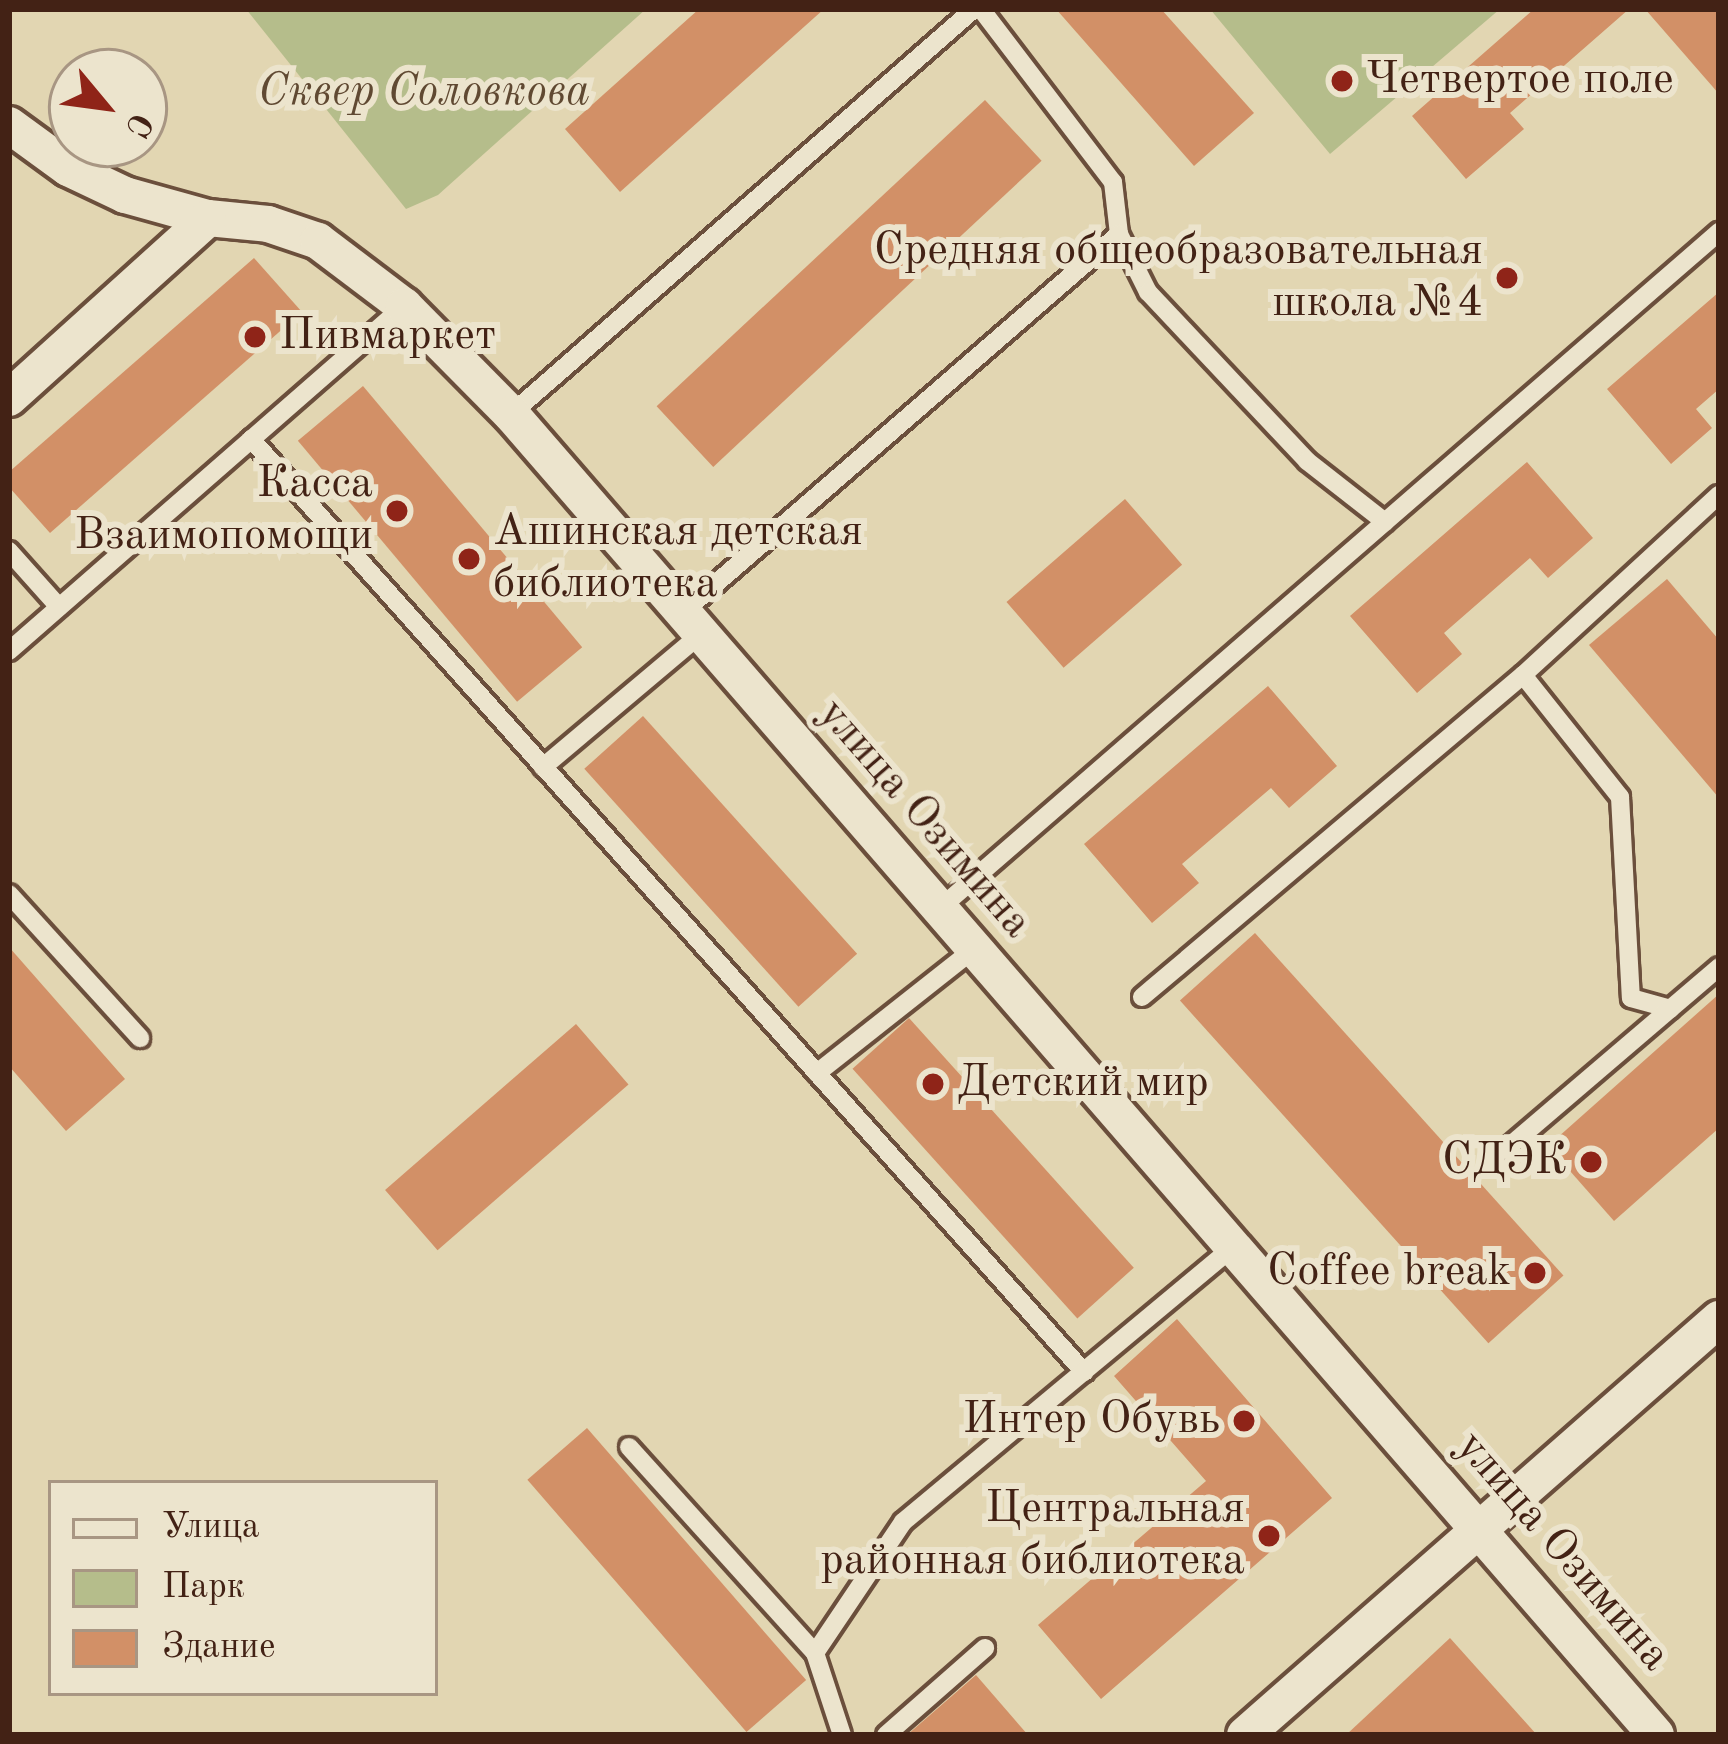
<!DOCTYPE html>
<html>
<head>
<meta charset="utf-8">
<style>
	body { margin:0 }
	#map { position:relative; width:1728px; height:1744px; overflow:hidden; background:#e2d6b2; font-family:"Old Standard TT",serif }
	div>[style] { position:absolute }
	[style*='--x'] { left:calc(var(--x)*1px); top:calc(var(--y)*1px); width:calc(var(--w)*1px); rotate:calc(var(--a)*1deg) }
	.green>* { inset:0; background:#b5bd8b }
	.building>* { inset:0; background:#d29067; transform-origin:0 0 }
	.roads { filter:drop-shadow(3px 0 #6b4f3c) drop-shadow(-3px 0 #6b4f3c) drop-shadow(0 3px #6b4f3c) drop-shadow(0 -3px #6b4f3c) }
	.service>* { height:18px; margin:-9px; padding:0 9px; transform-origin:9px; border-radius:9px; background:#ece4cd }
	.minor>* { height:36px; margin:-18px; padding:0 18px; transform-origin:18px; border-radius:18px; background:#ece4cd }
	.dots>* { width:33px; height:33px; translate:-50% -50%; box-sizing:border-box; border:6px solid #ece4cd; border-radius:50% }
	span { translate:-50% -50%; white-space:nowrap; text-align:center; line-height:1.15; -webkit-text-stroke:12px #ece4cd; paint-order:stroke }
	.poi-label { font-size:45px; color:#432215 }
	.left { translate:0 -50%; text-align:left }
	.right { translate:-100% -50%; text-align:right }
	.park-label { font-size:45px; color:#604932; font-style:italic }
	.street-label { font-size:45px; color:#432215 }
	.frame { position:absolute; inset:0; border:12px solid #432215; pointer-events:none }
	.legend { position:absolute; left:48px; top:1480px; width:390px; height:216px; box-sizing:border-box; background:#ece4cd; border:3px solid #a89683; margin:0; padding:15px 21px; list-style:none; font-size:36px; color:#432215 }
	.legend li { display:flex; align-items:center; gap:24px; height:60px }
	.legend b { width:60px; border:3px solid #a89683 }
	.north { position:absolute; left:48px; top:48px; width:120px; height:120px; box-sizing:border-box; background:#ece4cd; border:3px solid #a89683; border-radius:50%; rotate:119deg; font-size:33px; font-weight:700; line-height:48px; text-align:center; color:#432215 }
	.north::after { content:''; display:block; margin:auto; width:42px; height:54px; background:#8f2418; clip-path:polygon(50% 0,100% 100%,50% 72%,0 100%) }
</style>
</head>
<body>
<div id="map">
	<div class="green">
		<div style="clip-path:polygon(246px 9px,646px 9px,438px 195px,406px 209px)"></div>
		<div style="clip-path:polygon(1210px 9px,1500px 9px,1330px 154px)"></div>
	</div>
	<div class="building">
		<div style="clip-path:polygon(699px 9px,824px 9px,620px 192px,565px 129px)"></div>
		<div style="clip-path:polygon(1056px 9px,1161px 9px,1254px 113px,1194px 166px)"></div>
		<div style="clip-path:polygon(1534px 9px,1629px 9px,1510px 113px,1524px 129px,1466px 179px,1412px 116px)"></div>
		<div style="clip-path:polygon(1645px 9px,1719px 9px,1719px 94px)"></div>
		<div style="left:985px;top:100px;width:83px;height:449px;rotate:47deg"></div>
		<div style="clip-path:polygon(254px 258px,302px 312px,50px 533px,9px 487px,9px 472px)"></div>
		<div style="clip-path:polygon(1719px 292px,1719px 389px,1696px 409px,1712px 428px,1671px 464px,1607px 389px)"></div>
		<div style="left:363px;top:386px;width:341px;height:85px;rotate:50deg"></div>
		<div style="clip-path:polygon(1527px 462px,1593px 538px,1548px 578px,1530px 558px,1444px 633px,1462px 654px,1417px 693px,1350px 616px)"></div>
		<div style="left:1125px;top:499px;width:87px;height:157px;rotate:49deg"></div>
		<div style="clip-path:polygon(1667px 579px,1719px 640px,1719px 798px,1589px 645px)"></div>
		<div style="clip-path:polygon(1268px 686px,1337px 766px,1289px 808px,1271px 788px,1182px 864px,1199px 883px,1152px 923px,1084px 844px)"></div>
		<div style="left:643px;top:716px;width:320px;height:79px;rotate:48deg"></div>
		<div style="left:1255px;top:933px;width:461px;height:101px;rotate:48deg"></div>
		<div style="clip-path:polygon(9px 947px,125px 1079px,66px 1131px,9px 1066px)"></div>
		<div style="clip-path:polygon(1719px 994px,1719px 1128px,1614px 1221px,1548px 1146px)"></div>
		<div style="left:909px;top:1018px;width:336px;height:76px;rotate:48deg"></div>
		<div style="left:576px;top:1024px;width:80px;height:253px;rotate:49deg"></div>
		<div style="clip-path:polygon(1177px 1319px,1332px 1498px,1101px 1699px,1038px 1625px,1206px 1481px,1114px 1376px)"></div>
		<div style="left:587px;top:1428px;width:334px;height:79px;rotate:49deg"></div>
		<div style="clip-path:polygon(1450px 1638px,1537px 1735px,1346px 1735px)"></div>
		<div style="clip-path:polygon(976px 1675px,1028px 1735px,907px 1735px)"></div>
	</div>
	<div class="roads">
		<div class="service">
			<div style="--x:981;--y:9;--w:218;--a:52.7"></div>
			<div style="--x:1113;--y:182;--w:52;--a:83.4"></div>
			<div style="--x:1119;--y:234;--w:65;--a:63.4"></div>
			<div style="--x:1148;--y:292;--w:232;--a:46.7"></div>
			<div style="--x:1307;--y:461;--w:99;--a:38"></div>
			<div style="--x:511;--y:414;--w:615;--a:-41.18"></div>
			<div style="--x:251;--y:439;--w:1251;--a:48.24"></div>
			<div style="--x:9;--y:551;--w:75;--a:48.2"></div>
			<div style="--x:683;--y:612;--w:577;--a:-40.92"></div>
			<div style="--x:9;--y:651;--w:524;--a:-41.13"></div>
			<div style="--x:1523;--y:675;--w:266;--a:-42.6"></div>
			<div style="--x:543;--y:767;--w:207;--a:-40.1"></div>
			<div style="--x:9;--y:894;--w:195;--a:47.7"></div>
			<div style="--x:939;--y:909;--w:1033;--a:-40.96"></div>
			<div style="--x:1142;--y:997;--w:499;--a:-40.2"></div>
			<div style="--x:1523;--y:675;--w:156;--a:51.5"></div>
			<div style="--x:1620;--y:797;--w:201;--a:86.9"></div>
			<div style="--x:1631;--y:998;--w:41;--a:15.4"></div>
			<div style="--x:817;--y:1073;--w:199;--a:-38.3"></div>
			<div style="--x:1505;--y:1150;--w:282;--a:-40.5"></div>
			<div style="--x:629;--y:1447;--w:278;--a:47.9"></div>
			<div style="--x:842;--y:1735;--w:86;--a:-108.2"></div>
			<div style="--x:815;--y:1653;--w:158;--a:-56.1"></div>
			<div style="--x:903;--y:1522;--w:430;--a:-39.8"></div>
			<div style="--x:886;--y:1735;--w:132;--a:-41.3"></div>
		</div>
		<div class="minor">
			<div style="--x:9;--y:125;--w:73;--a:36.1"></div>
			<div style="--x:68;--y:168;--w:63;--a:25.3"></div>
			<div style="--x:125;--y:195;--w:86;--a:15.5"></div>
			<div style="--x:208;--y:218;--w:60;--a:5.7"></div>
			<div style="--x:268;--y:224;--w:53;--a:18.8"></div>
			<div style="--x:318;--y:241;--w:108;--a:37.1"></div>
			<div style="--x:404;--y:306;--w:152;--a:45.3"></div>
			<div style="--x:511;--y:414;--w:1748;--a:49.08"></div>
			<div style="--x:9;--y:398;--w:268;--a:-42.1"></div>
			<div style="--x:1245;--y:1735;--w:631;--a:-41.27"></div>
		</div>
	</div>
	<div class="dots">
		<div style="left:1342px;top:81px;background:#8f2418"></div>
		<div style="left:1507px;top:278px;background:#8f2418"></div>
		<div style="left:255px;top:337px;background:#8f2418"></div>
		<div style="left:397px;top:511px;background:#8f2418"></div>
		<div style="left:469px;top:559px;background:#8f2418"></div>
		<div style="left:933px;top:1084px;background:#8f2418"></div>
		<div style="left:1591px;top:1162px;background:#8f2418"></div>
		<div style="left:1535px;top:1273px;background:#8f2418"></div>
		<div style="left:1244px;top:1421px;background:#8f2418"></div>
		<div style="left:1269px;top:1536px;background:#8f2418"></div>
	</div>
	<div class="poi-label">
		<span class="left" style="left:1366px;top:81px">Четвертое поле</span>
		<span class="right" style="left:1483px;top:278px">Средняя общеобразовательная<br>школа №4</span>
		<span class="left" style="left:279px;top:337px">Пивмаркет</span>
		<span class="right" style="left:373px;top:511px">Касса<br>Взаимопомощи</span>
		<span class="left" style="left:493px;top:559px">Ашинская детская<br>библиотека</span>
		<span class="left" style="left:957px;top:1084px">Детский мир</span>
		<span class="right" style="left:1567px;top:1162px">СДЭК</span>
		<span class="right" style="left:1511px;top:1273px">Coffee break</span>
		<span class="right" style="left:1220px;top:1421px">Интер Обувь</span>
		<span class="right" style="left:1245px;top:1536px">Центральная<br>районная библиотека</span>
	</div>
	<div class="park-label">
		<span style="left:424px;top:93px">Сквер Соловкова</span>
	</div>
	<div class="street-label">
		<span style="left:924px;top:819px;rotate:49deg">улица Озимина</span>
		<span style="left:1562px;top:1552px;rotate:49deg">улица Озимина</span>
	</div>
	<div class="frame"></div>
	<ul class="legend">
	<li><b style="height:15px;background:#ece4cd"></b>Улица</li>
	<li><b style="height:33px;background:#b5bd8b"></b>Парк</li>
	<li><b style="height:33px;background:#d29067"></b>Здание</li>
	</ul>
	<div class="north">С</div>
</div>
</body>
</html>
